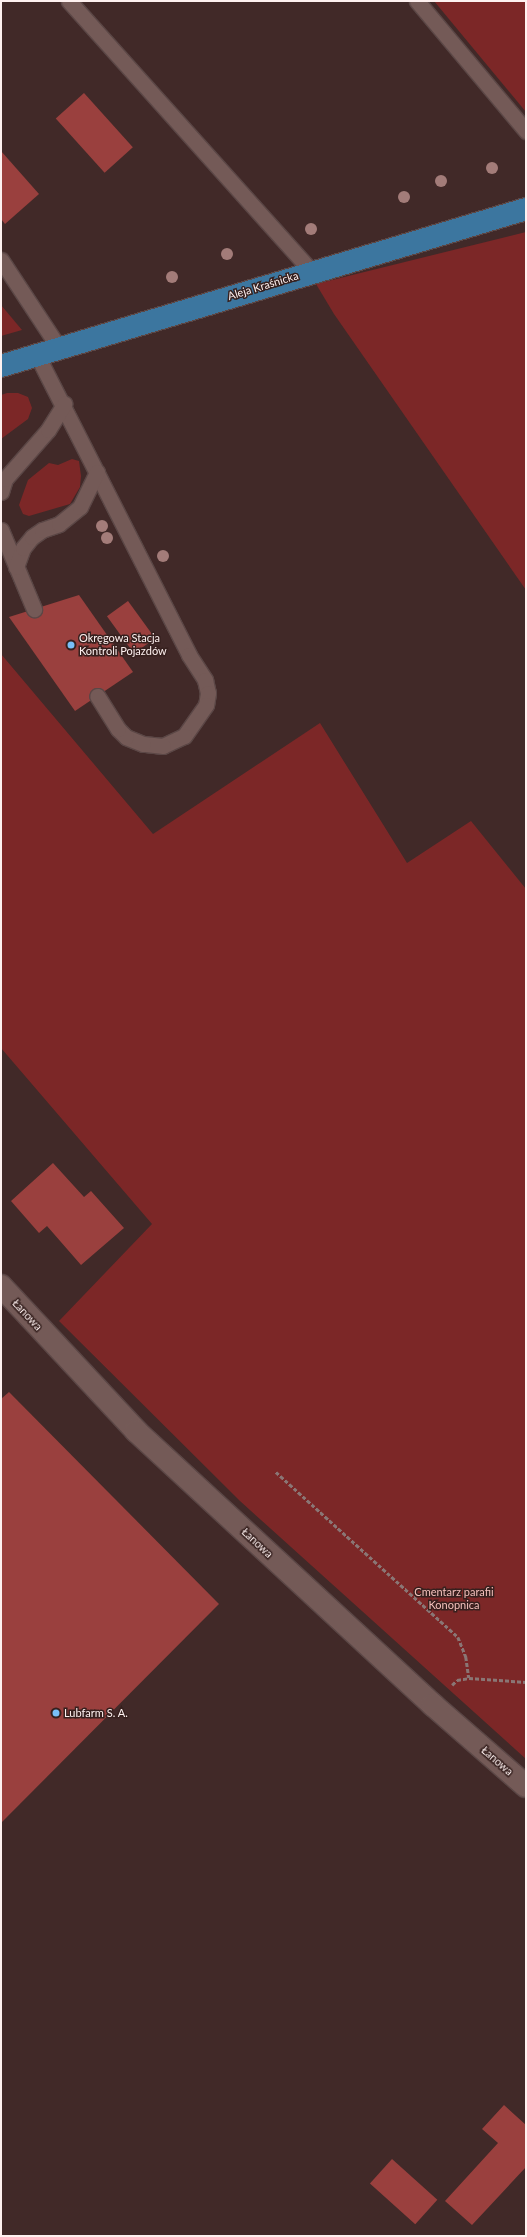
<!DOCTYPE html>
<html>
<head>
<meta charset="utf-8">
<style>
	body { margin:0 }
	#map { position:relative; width:527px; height:2237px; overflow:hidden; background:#412928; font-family:Lato,sans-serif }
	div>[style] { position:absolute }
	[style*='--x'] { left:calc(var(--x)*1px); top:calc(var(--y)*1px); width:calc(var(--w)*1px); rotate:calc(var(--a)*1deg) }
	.green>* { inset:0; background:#7c2727 }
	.building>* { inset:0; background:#9a403e; transform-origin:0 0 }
	.path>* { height:2.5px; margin-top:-1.25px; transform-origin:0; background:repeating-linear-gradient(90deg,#8a7675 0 4px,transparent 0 6px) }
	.roads { filter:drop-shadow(1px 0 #5b4746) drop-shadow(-1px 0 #5b4746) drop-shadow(0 1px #5b4746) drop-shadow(0 -1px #5b4746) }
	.lane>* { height:15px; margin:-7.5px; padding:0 7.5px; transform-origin:7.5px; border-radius:7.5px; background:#745a57 }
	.street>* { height:22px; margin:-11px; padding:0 11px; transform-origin:11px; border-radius:11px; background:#745a57 }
	.primary>* { height:22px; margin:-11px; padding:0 11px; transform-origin:11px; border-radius:11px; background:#3c769f }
	.trees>* { width:12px; height:12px; margin:-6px; border-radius:50%; background:#a37c79 }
	.dots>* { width:11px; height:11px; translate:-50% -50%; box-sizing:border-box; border:2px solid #36201e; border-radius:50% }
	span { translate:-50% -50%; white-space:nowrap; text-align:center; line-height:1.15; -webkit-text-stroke:3px #36201e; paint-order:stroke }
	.street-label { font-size:11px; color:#fef1f0 }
	.poi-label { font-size:11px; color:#fef1f0 }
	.left { translate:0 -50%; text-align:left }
	.park-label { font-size:11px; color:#f4c0bb }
	.frame { position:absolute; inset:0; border:2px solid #fef1f0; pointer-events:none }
</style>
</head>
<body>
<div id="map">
	<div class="green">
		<div style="clip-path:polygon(434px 1px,526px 1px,526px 112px)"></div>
		<div style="clip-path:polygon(526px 232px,526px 590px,334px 314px,316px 284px)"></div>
		<div style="clip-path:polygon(1px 305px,22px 330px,1px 336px)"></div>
		<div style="clip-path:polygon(7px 393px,18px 393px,28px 397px,32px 408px,28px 419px,1px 439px,1px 395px)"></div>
		<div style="clip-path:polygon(72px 459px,79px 461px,81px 476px,80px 487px,70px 504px,29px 516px,23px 514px,19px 505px,28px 480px,49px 463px,58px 465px)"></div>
		<div style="clip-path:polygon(1px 654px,153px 834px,320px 723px,407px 863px,471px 821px,526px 889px,526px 1759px,240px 1501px,59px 1321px,152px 1224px,1px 1048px)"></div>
	</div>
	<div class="building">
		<div style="left:84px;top:93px;width:73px;height:38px;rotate:48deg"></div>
		<div style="clip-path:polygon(1px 151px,39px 194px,5px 224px,1px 219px)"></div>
		<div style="clip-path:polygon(79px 595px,133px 672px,75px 711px,9px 617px)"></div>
		<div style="left:128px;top:601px;width:46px;height:26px;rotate:54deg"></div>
		<div style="clip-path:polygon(53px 1163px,84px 1197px,91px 1191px,124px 1228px,81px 1265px,47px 1226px,39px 1233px,11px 1201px)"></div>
		<div style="clip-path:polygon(9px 1392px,219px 1604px,1px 1823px,1px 1399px)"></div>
		<div style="clip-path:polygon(504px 2105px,526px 2125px,526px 2167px,472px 2225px,445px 2201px,498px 2143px,482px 2129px)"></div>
		<div style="left:392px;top:2159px;width:61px;height:33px;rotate:42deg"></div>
	</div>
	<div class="path">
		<div style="--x:276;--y:1472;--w:246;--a:42.2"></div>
		<div style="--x:458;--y:1637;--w:22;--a:68"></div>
		<div style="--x:466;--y:1657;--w:21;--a:82"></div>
		<div style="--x:452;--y:1685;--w:7;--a:-45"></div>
		<div style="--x:457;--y:1680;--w:12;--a:-9"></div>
		<div style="--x:469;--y:1678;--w:57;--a:4"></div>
	</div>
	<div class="roads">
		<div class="lane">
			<div style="--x:69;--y:1;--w:364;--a:48.1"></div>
			<div style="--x:417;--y:1;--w:170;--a:50"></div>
			<div style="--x:1;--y:260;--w:105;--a:56.6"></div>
			<div style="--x:37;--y:355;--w:336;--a:63.1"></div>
			<div style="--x:189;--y:655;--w:30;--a:57"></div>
			<div style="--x:205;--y:680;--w:13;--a:77"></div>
			<div style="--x:208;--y:693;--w:12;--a:99"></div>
			<div style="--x:206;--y:705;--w:38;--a:125"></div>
			<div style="--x:184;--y:736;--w:23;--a:155"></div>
			<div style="--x:163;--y:746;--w:20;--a:-174"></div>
			<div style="--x:143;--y:744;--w:18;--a:-158"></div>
			<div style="--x:126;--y:737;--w:11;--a:-135"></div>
			<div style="--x:118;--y:729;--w:39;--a:-122"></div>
			<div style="--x:1;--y:492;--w:14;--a:-73"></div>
			<div style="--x:5;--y:479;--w:65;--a:-48.7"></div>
			<div style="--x:48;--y:430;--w:31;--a:-58"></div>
			<div style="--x:1;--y:530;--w:86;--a:67.3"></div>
			<div style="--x:16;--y:567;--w:20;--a:-70"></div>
			<div style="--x:23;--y:548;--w:14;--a:-51"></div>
			<div style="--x:32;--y:537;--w:12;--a:-35"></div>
			<div style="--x:42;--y:530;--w:18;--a:-19"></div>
			<div style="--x:59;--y:524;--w:27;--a:-39"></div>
			<div style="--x:80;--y:507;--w:39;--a:-64"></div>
		</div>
		<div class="street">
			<div style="--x:1;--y:1286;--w:198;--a:47"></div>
			<div style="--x:136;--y:1431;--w:404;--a:42.7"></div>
			<div style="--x:433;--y:1705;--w:123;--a:41.1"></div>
		</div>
		<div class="primary">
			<div style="--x:1;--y:366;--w:548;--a:-16.65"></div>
		</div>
	</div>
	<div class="trees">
		<div style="left:492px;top:168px"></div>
		<div style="left:441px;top:181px"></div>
		<div style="left:404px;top:197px"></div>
		<div style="left:311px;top:229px"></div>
		<div style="left:227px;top:254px"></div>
		<div style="left:172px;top:277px"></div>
		<div style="left:102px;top:526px"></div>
		<div style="left:107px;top:538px"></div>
		<div style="left:163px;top:556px"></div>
	</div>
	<div class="dots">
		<div style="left:71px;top:645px;background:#78bff7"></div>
		<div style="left:56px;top:1713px;background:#78bff7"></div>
	</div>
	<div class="street-label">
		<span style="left:263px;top:286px;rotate:-17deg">Aleja Kraśnicka</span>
		<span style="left:27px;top:1315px;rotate:47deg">Łanowa</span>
		<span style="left:257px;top:1543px;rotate:43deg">Łanowa</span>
		<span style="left:497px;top:1761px;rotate:41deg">Łanowa</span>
	</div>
	<div class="poi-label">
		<span class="left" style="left:79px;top:645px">Okręgowa Stacja<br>Kontroli Pojazdów</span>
		<span class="left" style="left:64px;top:1713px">Lubfarm S. A.</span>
	</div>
	<div class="park-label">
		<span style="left:454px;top:1599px">Cmentarz parafii<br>Konopnica</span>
	</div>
	<div class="frame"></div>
</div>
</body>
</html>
